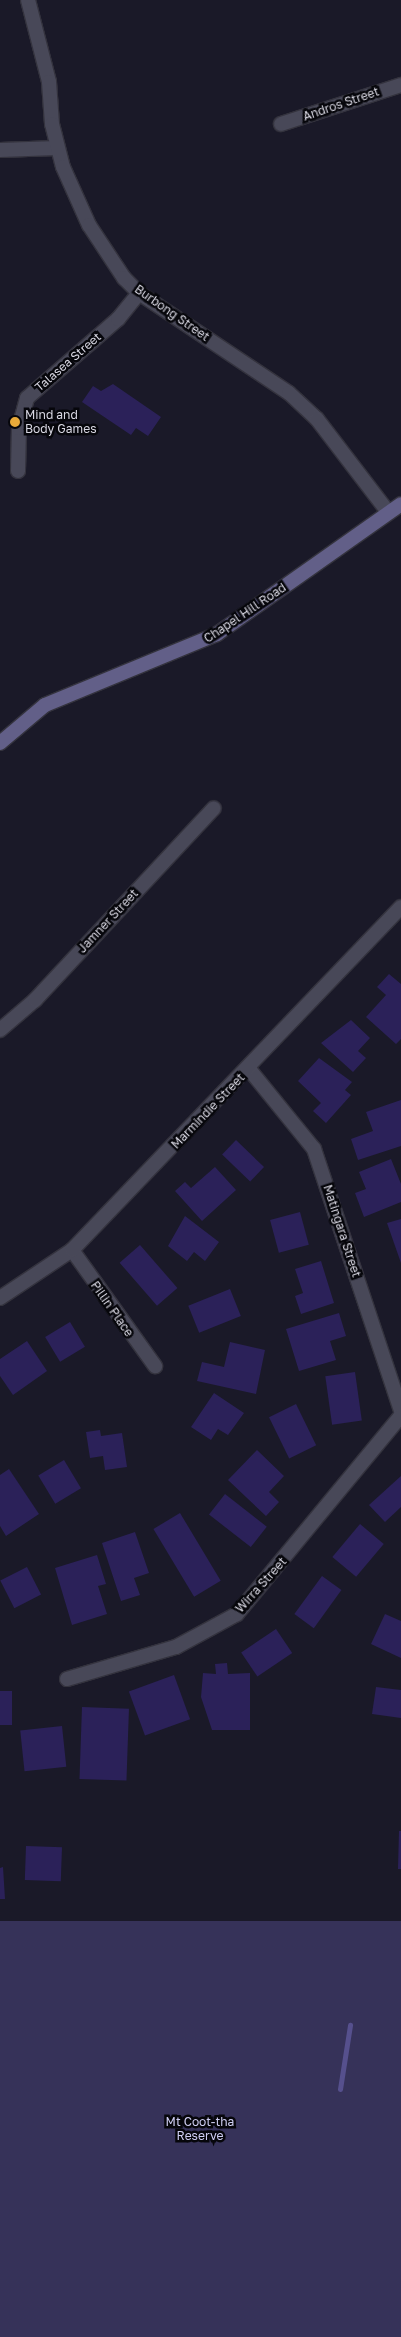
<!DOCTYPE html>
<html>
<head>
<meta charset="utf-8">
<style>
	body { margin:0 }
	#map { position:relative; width:401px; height:2337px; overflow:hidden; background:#1a1928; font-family:"Golos Text",sans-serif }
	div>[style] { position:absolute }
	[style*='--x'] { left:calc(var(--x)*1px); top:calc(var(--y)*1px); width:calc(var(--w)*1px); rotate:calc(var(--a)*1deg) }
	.green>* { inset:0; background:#363259; transform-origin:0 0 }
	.stream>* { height:5px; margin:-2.5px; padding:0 2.5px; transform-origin:2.5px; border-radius:2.5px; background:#56508d }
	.building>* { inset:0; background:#2b2159; transform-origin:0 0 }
	.roads { filter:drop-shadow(1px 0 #34333e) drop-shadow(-1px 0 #34333e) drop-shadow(0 1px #34333e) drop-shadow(0 -1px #34333e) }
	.minor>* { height:14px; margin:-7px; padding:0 7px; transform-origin:7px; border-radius:7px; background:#484858 }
	.tertiary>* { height:14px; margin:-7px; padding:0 7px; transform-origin:7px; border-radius:7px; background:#484858 }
	.secondary>* { height:14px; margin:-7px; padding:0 7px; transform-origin:7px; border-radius:7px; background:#625f88 }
	.dots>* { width:14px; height:14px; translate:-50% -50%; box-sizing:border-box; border:2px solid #06060b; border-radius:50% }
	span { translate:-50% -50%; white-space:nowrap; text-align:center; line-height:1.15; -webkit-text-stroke:5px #06060b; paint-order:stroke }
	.street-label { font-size:12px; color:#d9d8e3 }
	.poi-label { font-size:12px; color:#d9d8e3 }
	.left { translate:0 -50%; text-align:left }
	.park-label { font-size:12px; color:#d0cff4 }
</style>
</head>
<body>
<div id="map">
	<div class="green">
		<div style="left:0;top:1921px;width:401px;height:416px"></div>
	</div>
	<div class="stream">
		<div style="--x:340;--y:2089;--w:65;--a:-81.1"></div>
	</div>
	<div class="building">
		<div style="clip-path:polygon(113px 384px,161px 417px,148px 436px,136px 428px,131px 435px,82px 402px,93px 386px,101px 391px)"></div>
		<div style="clip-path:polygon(389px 974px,401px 984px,401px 1039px,396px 1044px,366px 1017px,386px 995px,377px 987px)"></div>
		<div style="clip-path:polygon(351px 1020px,370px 1038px,358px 1051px,366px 1058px,353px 1072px,321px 1043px)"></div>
		<div style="clip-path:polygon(319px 1058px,352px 1082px,345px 1090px,351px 1095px,326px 1123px,313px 1111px,321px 1103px,298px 1081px)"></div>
		<div style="clip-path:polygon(401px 1100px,401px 1146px,358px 1160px,351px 1139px,373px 1131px,366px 1112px)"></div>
		<div style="left:236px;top:1140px;width:39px;height:20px;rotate:44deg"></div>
		<div style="clip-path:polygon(391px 1159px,401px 1184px,401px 1202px,364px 1217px,355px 1193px,366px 1189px,359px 1172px)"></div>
		<div style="clip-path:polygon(215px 1167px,236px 1190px,202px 1221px,175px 1191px,185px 1182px,191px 1188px)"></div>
		<div style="left:300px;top:1212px;width:34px;height:31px;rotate:75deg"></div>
		<div style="clip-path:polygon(185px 1216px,219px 1242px,205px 1261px,194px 1252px,187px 1261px,168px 1246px)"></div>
		<div style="clip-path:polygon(401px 1219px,401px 1263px,387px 1223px)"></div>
		<div style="left:140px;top:1245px;width:57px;height:27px;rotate:49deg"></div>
		<div style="clip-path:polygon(321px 1261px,334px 1303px,301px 1314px,295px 1296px,303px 1293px,295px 1269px)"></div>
		<div style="left:230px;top:1289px;width:29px;height:45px;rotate:68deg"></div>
		<div style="clip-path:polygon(339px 1313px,346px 1336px,330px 1341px,336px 1360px,299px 1371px,286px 1329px)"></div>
		<div style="left:70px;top:1322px;width:29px;height:29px;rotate:59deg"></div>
		<div style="clip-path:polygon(27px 1341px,47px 1371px,13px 1395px,0 1376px,0 1359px)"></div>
		<div style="clip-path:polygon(230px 1342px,265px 1350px,256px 1394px,197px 1381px,202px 1362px,224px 1367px)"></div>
		<div style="left:355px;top:1372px;width:49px;height:30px;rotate:82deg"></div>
		<div style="clip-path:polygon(214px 1393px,244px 1413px,228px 1435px,218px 1429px,211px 1440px,191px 1427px)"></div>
		<div style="left:296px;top:1404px;width:46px;height:30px;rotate:64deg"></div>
		<div style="clip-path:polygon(100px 1430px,101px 1436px,122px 1433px,127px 1467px,105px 1470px,103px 1456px,90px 1458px,86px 1432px)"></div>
		<div style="clip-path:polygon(257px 1450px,284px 1476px,269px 1492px,279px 1502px,266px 1516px,228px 1480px)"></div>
		<div style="left:64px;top:1460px;width:33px;height:30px;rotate:59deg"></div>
		<div style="clip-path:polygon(9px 1469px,39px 1514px,6px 1536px,0 1526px,0 1475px)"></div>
		<div style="clip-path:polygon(401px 1476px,401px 1507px,385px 1522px,369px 1505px)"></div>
		<div style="left:225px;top:1494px;width:53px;height:26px;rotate:38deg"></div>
		<div style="left:180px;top:1513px;width:79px;height:31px;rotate:59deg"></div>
		<div style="left:360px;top:1524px;width:31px;height:43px;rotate:40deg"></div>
		<div style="clip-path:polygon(135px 1532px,149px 1573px,134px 1578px,140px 1595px,121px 1601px,102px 1543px)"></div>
		<div style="clip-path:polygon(97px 1555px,106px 1584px,98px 1586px,107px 1614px,72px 1625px,55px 1568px)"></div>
		<div style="left:27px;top:1567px;width:31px;height:30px;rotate:63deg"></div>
		<div style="left:322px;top:1576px;width:24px;height:47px;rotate:36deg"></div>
		<div style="clip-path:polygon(385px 1614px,401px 1621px,401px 1658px,371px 1644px)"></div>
		<div style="left:276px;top:1629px;width:29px;height:42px;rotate:56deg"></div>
		<div style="clip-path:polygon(227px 1663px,228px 1674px,250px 1673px,250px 1730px,212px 1730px,201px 1697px,203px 1673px,216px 1674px,215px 1664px)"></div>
		<div style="left:174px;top:1675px;width:47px;height:48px;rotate:70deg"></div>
		<div style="clip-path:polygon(376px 1687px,401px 1690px,401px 1718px,372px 1714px)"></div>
		<div style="left:12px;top:1691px;width:34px;height:12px;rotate:90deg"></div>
		<div style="left:82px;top:1707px;width:47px;height:72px;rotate:2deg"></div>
		<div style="left:62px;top:1726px;width:41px;height:42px;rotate:84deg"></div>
		<div style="clip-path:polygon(399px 1831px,401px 1831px,401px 1869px,398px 1869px)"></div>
		<div style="left:26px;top:1846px;width:36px;height:34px;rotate:2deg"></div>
		<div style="clip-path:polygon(3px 1867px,5px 1899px,0 1899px,0 1868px)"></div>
	</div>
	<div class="roads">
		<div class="minor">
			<div style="--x:281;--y:124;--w:126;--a:-18"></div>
			<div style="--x:0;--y:150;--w:57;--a:-2"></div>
			<div style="--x:18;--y:471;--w:43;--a:-88.7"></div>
			<div style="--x:19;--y:428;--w:31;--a:-75"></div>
			<div style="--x:27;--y:398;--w:121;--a:-41"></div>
			<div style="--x:118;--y:319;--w:33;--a:-51"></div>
			<div style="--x:0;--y:1030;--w:46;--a:-40.6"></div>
			<div style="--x:35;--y:1000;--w:262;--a:-47"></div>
			<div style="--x:249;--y:1069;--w:103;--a:50.9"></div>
			<div style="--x:314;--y:1149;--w:276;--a:71.6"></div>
			<div style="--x:72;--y:1250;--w:143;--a:54.4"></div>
			<div style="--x:0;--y:1298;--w:87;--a:-33.7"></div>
			<div style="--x:72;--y:1250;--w:475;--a:-46.2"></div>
			<div style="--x:67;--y:1679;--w:114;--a:-16.4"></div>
			<div style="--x:176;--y:1647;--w:69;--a:-28.4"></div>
			<div style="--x:237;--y:1614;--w:257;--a:-50.4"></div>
		</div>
		<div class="tertiary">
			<div style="--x:28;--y:0;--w:85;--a:75.6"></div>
			<div style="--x:49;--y:82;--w:42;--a:85.9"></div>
			<div style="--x:52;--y:124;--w:44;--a:75.7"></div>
			<div style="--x:63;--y:167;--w:64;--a:65.9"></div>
			<div style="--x:89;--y:225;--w:64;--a:56.6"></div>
			<div style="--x:124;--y:278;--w:21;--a:45"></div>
			<div style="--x:139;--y:293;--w:180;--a:33.7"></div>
			<div style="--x:289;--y:393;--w:38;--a:43"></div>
			<div style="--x:317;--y:419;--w:117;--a:52.6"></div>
		</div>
		<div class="secondary">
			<div style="--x:0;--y:743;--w:59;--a:-40.2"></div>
			<div style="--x:45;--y:705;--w:186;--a:-22.4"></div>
			<div style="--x:217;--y:634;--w:225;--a:-35.2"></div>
		</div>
	</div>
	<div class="dots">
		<div style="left:15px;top:422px;background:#eaaa39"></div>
	</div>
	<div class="street-label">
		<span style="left:341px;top:104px;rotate:-19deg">Andros Street</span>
		<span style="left:172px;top:313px;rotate:35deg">Burbong Street</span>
		<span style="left:68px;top:362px;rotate:-41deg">Talasea Street</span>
		<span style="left:245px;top:613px;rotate:-34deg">Chapel Hill Road</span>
		<span style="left:108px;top:921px;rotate:-47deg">Jamner Street</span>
		<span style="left:208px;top:1111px;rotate:-46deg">Marmindie Street</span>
		<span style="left:342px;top:1231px;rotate:72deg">Matingara Street</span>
		<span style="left:112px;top:1309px;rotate:55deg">Pillin Place</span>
		<span style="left:261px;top:1585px;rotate:-48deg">Wirra Street</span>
	</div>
	<div class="poi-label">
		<span class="left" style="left:25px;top:422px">Mind and<br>Body Games</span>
	</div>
	<div class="park-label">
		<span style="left:200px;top:2129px">Mt Coot-tha<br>Reserve</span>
	</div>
</div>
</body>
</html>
